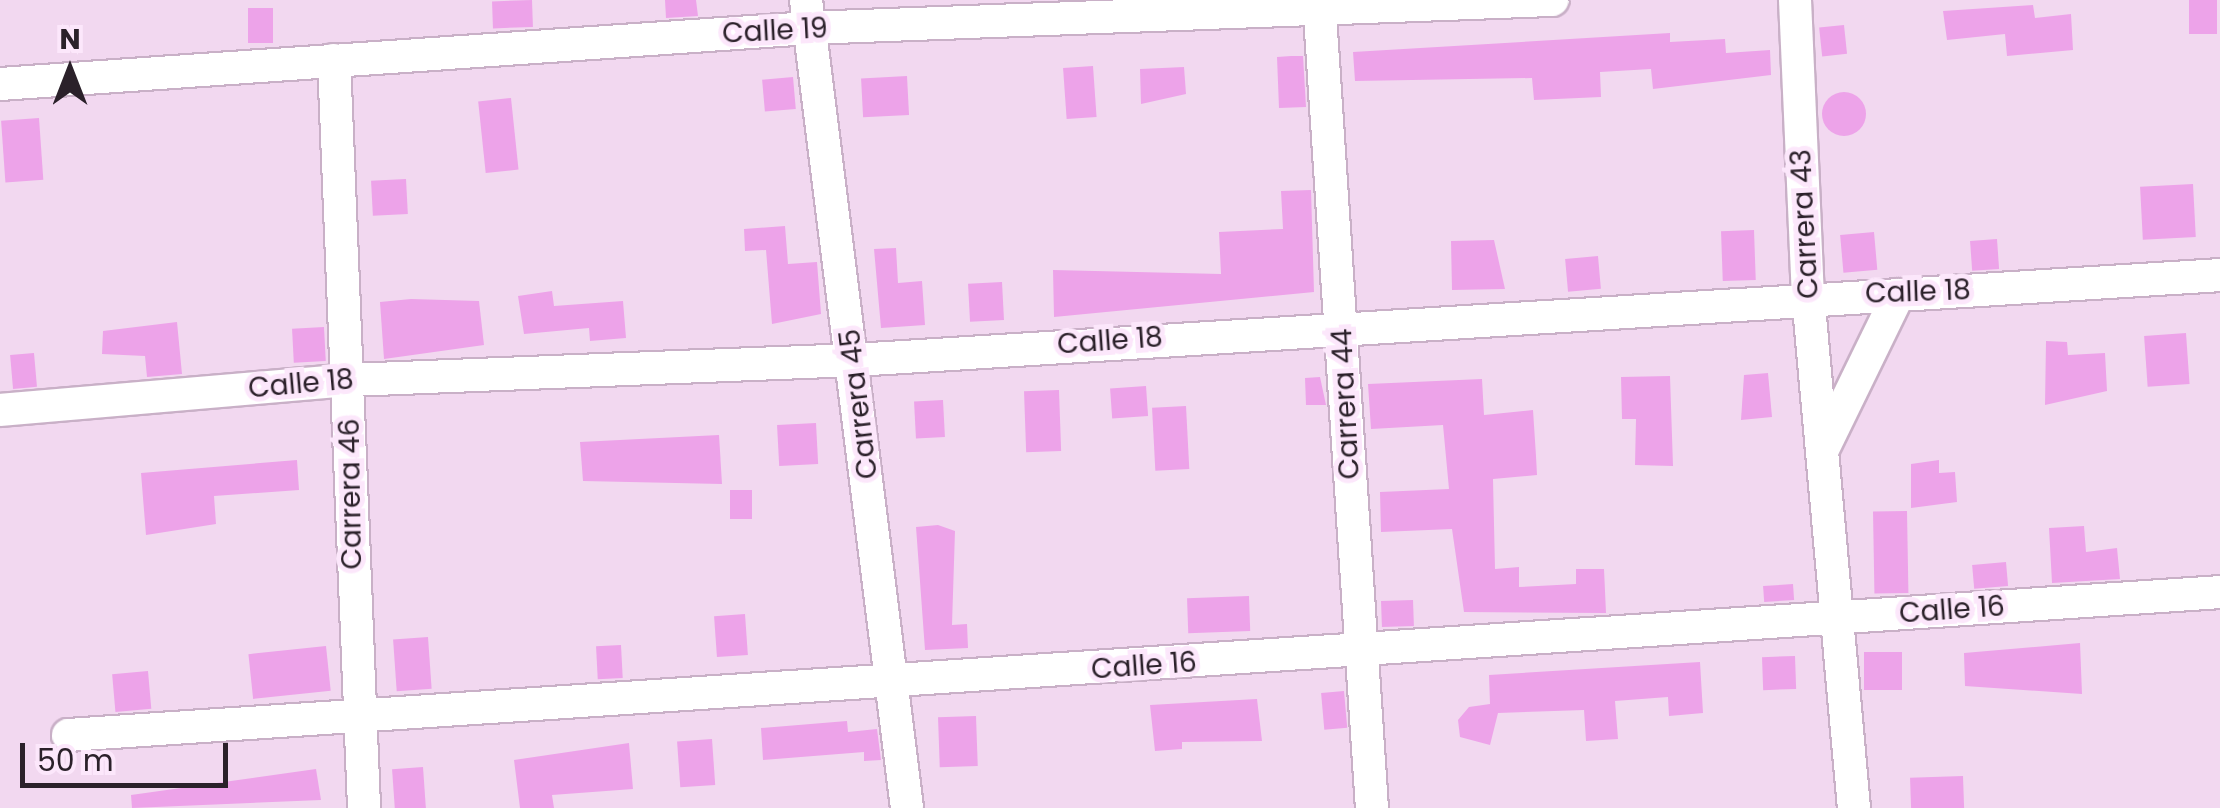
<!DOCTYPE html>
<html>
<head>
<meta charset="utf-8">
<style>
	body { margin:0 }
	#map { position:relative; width:2220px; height:808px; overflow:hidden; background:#f2d8f0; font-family:Poppins,sans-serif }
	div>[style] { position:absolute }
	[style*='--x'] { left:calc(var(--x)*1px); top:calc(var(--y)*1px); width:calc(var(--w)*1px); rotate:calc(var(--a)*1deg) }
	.building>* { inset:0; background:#eda3e9; transform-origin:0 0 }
	.round { border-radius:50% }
	.roads { filter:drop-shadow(2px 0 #c9b0c7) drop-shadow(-2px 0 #c9b0c7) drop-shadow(0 2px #c9b0c7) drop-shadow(0 -2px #c9b0c7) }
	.minor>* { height:32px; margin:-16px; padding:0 16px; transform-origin:16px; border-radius:16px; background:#fff }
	span { translate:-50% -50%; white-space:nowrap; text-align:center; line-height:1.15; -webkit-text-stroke:10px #fce7fb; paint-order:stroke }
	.street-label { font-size:28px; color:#2b212a }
	.north { position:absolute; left:20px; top:20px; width:100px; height:100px; -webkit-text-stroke:8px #fce7fb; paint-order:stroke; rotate:0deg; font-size:28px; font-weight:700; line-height:40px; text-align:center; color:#2b212a }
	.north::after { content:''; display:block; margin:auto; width:35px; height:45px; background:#2b212a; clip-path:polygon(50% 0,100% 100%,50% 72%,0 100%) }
	.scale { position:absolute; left:20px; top:743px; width:208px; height:45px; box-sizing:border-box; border:5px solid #2b212a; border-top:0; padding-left:12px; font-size:30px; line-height:35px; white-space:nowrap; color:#2b212a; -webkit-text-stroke:8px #fce7fb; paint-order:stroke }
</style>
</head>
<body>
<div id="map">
	<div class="building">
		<div style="left:532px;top:0;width:27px;height:40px;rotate:88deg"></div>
		<div style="clip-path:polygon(665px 0,696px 0,698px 16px,666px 18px)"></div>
		<div style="left:2189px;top:0;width:28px;height:34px"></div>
		<div style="clip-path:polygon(2033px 5px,2035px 18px,2071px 14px,2073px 50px,2007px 56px,2005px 34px,1947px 40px,1943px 11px)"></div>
		<div style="left:248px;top:8px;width:25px;height:35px"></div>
		<div style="left:1844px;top:25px;width:29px;height:25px;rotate:84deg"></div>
		<div style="clip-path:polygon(1670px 33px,1670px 42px,1725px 39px,1726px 53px,1770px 50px,1771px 75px,1653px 89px,1651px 69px,1600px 72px,1601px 97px,1534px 100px,1532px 78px,1355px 81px,1353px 52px)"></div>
		<div style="clip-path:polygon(1291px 56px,1303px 56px,1306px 107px,1279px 108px,1277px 57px)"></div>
		<div style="left:1093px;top:66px;width:51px;height:30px;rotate:86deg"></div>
		<div style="clip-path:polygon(1184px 67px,1186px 94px,1141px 104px,1140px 69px)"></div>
		<div style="left:907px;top:76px;width:39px;height:46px;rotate:87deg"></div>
		<div style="left:793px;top:77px;width:32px;height:31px;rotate:85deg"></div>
		<div class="round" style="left:1822px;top:92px;width:44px;height:44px"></div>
		<div style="left:511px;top:98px;width:72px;height:33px;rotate:84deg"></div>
		<div style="left:39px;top:118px;width:62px;height:38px;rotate:86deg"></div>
		<div style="left:406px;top:179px;width:35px;height:35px;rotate:87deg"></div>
		<div style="left:2193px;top:184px;width:53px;height:53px;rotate:87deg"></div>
		<div style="clip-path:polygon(1311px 190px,1314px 292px,1054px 317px,1053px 270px,1221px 274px,1219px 232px,1283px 229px,1281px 191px)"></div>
		<div style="clip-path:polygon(785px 226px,788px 264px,817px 262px,821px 314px,772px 324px,766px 250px,745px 251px,744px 229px)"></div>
		<div style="left:1754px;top:230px;width:50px;height:33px;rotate:88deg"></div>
		<div style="left:1874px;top:232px;width:38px;height:34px;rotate:85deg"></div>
		<div style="left:1997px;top:239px;width:30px;height:27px;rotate:86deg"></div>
		<div style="clip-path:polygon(1494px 240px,1505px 289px,1452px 290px,1451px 241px)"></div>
		<div style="clip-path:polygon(896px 248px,898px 283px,922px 281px,925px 325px,881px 328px,874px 249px)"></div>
		<div style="left:1598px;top:256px;width:33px;height:33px;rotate:85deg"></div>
		<div style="left:1002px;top:282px;width:38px;height:34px;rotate:87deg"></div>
		<div style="clip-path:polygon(552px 291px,554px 306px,623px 301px,626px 338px,590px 341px,589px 328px,524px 334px,518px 296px)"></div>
		<div style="clip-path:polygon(411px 299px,479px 301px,484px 345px,384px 359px,380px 302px)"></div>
		<div style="clip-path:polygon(177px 322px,182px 374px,147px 377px,145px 356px,102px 354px,103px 331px)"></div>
		<div style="left:324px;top:327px;width:34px;height:32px;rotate:87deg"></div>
		<div style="left:2186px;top:333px;width:51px;height:42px;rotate:86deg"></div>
		<div style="clip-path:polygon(2046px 341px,2067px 342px,2068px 355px,2105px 353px,2107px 391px,2045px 405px)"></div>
		<div style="left:34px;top:353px;width:34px;height:24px;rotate:85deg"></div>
		<div style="clip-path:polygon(1768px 373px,1772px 417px,1741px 420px,1744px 375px)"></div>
		<div style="clip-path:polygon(1670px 376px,1673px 466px,1635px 465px,1636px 419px,1622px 419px,1621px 377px)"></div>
		<div style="clip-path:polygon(1320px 377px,1326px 405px,1306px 405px,1305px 378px)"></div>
		<div style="clip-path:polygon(1482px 379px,1484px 415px,1533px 410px,1536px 456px,1537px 475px,1493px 479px,1495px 569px,1519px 567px,1519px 587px,1576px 584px,1576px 569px,1604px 569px,1606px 613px,1464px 612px,1452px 529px,1381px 532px,1380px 492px,1449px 489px,1443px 425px,1371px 429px,1368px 384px)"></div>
		<div style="left:1146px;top:386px;width:30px;height:36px;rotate:86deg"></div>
		<div style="left:1059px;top:390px;width:61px;height:35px;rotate:88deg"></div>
		<div style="left:943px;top:400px;width:37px;height:29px;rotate:87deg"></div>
		<div style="left:1186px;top:406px;width:63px;height:34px;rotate:87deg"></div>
		<div style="left:816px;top:423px;width:41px;height:39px;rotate:87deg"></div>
		<div style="clip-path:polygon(719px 435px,722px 484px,583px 481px,580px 442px)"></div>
		<div style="clip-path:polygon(297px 460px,299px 490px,214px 496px,216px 524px,146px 535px,141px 473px)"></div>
		<div style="clip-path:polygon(1939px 460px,1939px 473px,1955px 472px,1957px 502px,1911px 508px,1911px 464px)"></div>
		<div style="left:730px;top:490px;width:22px;height:29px"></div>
		<div style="left:1907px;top:511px;width:82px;height:34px;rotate:89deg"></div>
		<div style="clip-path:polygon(938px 525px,955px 531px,952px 625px,967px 624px,968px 648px,925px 650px,916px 527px)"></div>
		<div style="clip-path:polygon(2084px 526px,2086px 552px,2117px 548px,2120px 579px,2052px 583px,2049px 528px)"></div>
		<div style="left:2006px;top:562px;width:24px;height:34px;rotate:85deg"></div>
		<div style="left:1793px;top:584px;width:16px;height:30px;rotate:86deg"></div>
		<div style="left:1249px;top:596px;width:35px;height:62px;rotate:88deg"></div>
		<div style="left:1413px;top:600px;width:26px;height:32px;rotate:88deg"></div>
		<div style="left:745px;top:614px;width:41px;height:31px;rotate:86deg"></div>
		<div style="left:428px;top:637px;width:52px;height:35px;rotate:86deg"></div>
		<div style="clip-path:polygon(2080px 643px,2082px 694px,1965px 686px,1964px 653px)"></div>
		<div style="left:621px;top:645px;width:33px;height:25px;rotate:87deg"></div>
		<div style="left:326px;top:646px;width:45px;height:78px;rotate:84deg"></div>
		<div style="left:1902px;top:652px;width:38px;height:38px;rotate:90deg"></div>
		<div style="left:1795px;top:656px;width:33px;height:33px;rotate:88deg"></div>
		<div style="clip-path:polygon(1700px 662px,1703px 713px,1669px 716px,1668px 697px,1615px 701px,1618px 739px,1586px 741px,1584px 710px,1498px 713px,1490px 745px,1460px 737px,1458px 720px,1469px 707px,1490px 704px,1489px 675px)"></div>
		<div style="left:148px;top:671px;width:38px;height:36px;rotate:85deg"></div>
		<div style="left:1344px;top:691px;width:37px;height:23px;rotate:85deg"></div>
		<div style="clip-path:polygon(1257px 699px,1262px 741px,1182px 742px,1182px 749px,1155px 751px,1150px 705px)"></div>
		<div style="left:976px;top:716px;width:50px;height:38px;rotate:88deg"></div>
		<div style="clip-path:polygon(847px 721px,848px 732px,877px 729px,881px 760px,864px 761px,864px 752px,763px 760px,761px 728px)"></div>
		<div style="left:712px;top:739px;width:46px;height:35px;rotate:86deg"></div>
		<div style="clip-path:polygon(629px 743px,633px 789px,552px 795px,554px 808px,520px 808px,514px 760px)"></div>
		<div style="left:423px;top:767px;width:41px;height:31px;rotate:86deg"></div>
		<div style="clip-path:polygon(316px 769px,321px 800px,132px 808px,131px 795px)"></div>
		<div style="left:1963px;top:776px;width:32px;height:53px;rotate:88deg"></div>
	</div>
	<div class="roads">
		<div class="minor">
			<div style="--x:806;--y:0;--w:814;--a:82.87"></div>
			<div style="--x:1319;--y:0;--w:810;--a:86.25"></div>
			<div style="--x:1795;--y:0;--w:295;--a:87.5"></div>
			<div style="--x:1808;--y:295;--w:515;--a:84.88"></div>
			<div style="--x:334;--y:60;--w:749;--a:87.7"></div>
			<div style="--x:0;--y:84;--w:810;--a:-3.96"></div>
			<div style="--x:808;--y:28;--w:745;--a:-2.16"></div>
			<div style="--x:0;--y:410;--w:351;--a:-4.9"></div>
			<div style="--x:350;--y:380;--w:505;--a:-2.27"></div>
			<div style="--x:855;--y:360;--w:1368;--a:-3.56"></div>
			<div style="--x:1824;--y:447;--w:169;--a:-64"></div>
			<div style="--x:68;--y:735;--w:2157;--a:-3.8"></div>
		</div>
	</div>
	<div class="street-label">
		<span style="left:775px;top:31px;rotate:-3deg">Calle 19</span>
		<span style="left:1805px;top:224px;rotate:-93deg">Carrera 43</span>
		<span style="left:1918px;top:292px;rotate:-2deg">Calle 18</span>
		<span style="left:1110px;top:341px;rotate:-4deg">Calle 18</span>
		<span style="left:301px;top:384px;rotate:-5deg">Calle 18</span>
		<span style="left:859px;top:404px;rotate:-97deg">Carrera 45</span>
		<span style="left:1346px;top:404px;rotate:-93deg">Carrera 44</span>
		<span style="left:351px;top:494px;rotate:-91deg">Carrera 46</span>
		<span style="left:1952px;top:610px;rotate:-4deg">Calle 16</span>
		<span style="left:1144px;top:666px;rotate:-4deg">Calle 16</span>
	</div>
	<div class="north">N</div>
	<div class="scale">50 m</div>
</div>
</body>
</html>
